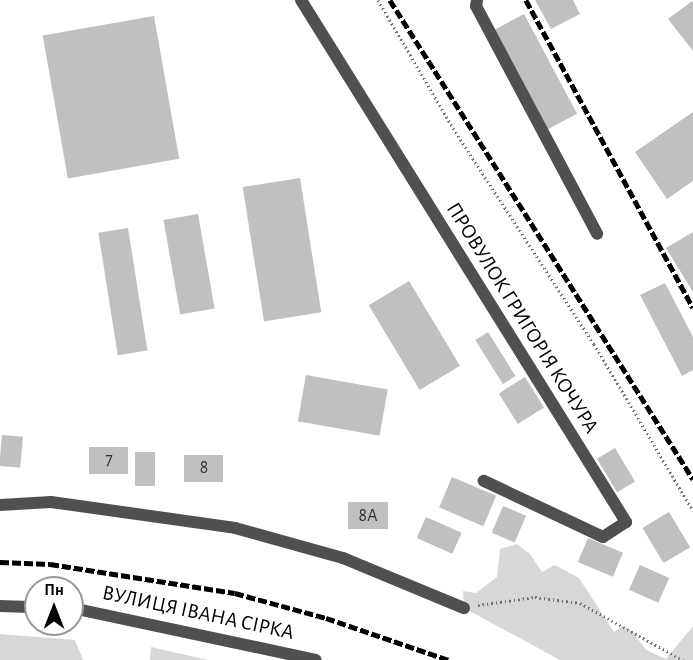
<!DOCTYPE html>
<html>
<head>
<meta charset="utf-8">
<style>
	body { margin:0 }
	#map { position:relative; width:693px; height:660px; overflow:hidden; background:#fff; font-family:"Alegreya Sans",sans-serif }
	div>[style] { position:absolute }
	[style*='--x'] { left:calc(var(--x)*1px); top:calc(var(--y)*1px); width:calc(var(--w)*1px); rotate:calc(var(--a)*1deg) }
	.green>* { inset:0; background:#d7d7d7 }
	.building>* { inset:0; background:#c0c0c0; transform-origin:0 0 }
	.path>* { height:3px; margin-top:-1.5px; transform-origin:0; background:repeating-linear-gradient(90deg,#727272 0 1.5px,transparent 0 4.5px) }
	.minor>* { height:12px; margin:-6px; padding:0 6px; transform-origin:6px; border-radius:6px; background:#505050 }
	.rail>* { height:4.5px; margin-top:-2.25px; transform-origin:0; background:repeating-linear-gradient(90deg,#000 0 9px,transparent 0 12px) }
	span { translate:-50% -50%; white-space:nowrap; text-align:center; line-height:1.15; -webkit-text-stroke:4.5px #fff; paint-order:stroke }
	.number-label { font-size:18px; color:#303030 }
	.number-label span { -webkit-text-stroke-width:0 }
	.street-label { font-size:21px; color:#000 }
	.north { position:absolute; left:24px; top:576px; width:60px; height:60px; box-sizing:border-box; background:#fff; border:2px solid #999; border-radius:50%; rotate:0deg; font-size:16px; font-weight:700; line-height:24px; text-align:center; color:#000 }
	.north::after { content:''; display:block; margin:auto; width:21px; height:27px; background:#000; clip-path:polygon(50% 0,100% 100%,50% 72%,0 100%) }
</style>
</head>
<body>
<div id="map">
	<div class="green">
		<div style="clip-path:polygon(517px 544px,530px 554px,542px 572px,555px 565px,579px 578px,614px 632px,623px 626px,632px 631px,646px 650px,666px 659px,693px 626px,693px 660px,560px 660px,464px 608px,463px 591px,476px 593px,497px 577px,500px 549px)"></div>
		<div style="clip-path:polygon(0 634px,75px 640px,83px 660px,0 660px)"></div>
		<div style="clip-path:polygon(151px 647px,208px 660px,150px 660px)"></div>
	</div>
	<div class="building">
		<div style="clip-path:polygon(535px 0,573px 0,580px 14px,551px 29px)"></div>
		<div style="clip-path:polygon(692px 1px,693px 3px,693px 51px,668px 19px)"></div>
		<div style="left:524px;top:14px;width:113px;height:33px;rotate:62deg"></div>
		<div style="left:154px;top:16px;width:145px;height:113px;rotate:80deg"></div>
		<div style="clip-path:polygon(693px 112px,693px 181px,667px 199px,635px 152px)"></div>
		<div style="left:300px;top:178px;width:136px;height:58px;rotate:81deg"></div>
		<div style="left:198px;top:214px;width:96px;height:35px;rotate:80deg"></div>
		<div style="left:128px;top:228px;width:124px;height:30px;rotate:81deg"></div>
		<div style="clip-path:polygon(693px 232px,693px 292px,666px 248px)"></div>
		<div style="left:409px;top:281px;width:99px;height:47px;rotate:59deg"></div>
		<div style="clip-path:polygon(665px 283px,693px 337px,693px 370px,682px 376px,640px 295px)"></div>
		<div style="left:488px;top:332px;width:52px;height:15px;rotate:58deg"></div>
		<div style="left:306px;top:375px;width:83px;height:47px;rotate:10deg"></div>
		<div style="left:525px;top:377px;width:36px;height:31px;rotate:58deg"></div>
		<div style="left:2px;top:435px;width:21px;height:31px;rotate:5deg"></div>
		<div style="left:89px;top:447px;width:39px;height:27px"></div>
		<div style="left:615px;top:448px;width:39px;height:21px;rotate:59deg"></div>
		<div style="left:135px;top:452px;width:20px;height:34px"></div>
		<div style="left:184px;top:455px;width:39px;height:27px"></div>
		<div style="left:452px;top:477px;width:48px;height:33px;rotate:23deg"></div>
		<div style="left:348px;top:502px;width:40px;height:27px"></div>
		<div style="left:503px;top:506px;width:25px;height:29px;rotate:23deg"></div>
		<div style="left:669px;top:512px;width:41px;height:31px;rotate:59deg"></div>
		<div style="left:426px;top:517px;width:39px;height:23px;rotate:24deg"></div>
		<div style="left:588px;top:538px;width:38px;height:26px;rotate:23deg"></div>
		<div style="left:640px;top:565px;width:32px;height:27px;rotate:24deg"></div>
	</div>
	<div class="path">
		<div style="--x:378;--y:0;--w:148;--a:59.6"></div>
		<div style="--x:453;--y:128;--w:258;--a:56.9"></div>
		<div style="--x:594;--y:344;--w:194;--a:59.3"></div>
		<div style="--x:478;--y:605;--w:58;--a:-8"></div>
		<div style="--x:535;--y:597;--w:45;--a:7.6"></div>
		<div style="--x:580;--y:603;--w:118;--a:29"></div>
	</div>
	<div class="minor">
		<div style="--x:301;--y:0;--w:615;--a:58.09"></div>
		<div style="--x:626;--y:522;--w:27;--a:147"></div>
		<div style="--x:603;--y:537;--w:132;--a:-154.8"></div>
		<div style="--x:477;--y:0;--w:6;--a:99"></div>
		<div style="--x:476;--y:6;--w:258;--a:62"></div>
		<div style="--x:0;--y:505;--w:51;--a:-3.4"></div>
		<div style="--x:51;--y:502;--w:186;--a:8"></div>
		<div style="--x:235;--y:528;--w:112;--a:15.5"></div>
		<div style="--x:343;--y:558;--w:131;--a:22.5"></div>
		<div style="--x:0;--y:606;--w:36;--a:2"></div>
		<div style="--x:72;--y:608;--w:249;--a:12"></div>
	</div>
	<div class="rail">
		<div style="--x:390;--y:0;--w:567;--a:57.68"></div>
		<div style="--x:526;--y:0;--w:350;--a:61.5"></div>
		<div style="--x:0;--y:562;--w:50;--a:2.3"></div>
		<div style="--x:50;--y:564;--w:187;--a:8.9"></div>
		<div style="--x:235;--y:593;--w:94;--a:15.4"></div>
		<div style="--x:326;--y:618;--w:130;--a:18.9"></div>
	</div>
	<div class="number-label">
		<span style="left:109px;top:460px">7</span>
		<span style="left:204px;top:468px">8</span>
		<span style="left:368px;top:516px">8А</span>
	</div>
	<div class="street-label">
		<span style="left:522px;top:318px;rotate:58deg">ПРОВУЛОК ГРИГОРІЯ КОЧУРА</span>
		<span style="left:198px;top:613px;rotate:12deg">ВУЛИЦЯ ІВАНА СІРКА</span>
	</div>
	<div class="north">Пн</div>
</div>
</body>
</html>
